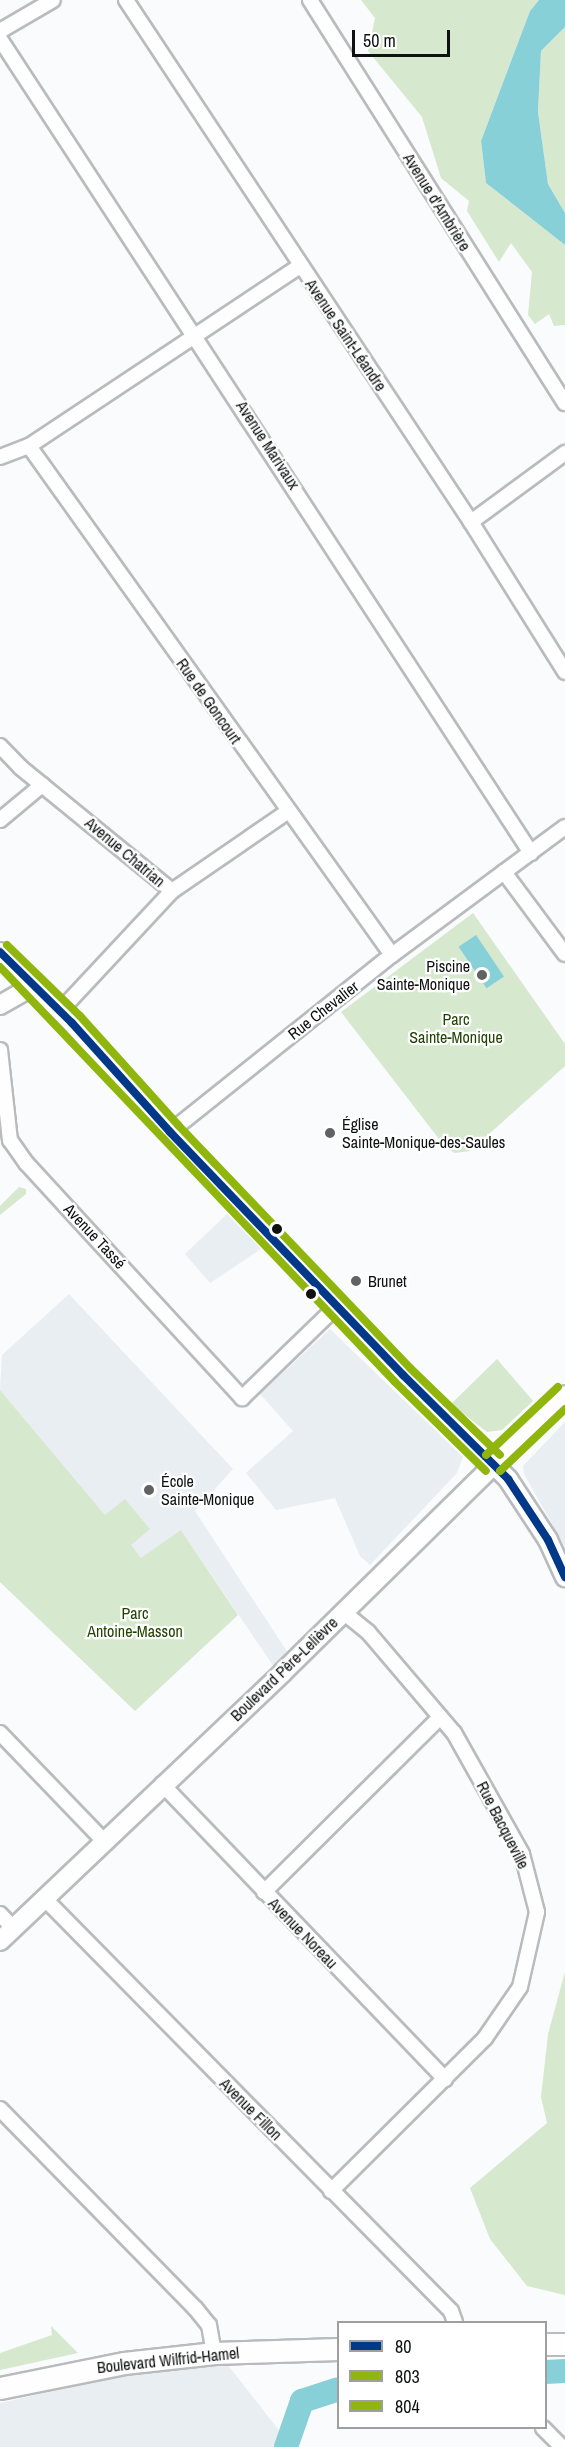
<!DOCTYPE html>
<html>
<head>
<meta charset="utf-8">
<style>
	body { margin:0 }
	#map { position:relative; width:565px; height:2447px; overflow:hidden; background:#f9fbfc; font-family:"Archivo Narrow",sans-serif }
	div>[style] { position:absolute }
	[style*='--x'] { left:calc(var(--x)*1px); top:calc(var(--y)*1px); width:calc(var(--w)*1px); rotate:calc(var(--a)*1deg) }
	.built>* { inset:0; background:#e8eef2 }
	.green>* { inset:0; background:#d6e8cd }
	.water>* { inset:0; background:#88d0d8; transform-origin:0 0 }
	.river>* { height:24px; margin:-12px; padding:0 12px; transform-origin:12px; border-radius:12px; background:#88d0d8 }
	.roads { filter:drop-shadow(2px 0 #b9bbbc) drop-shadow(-2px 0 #b9bbbc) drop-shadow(0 2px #b9bbbc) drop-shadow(0 -2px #b9bbbc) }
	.street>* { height:14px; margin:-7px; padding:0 7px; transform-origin:7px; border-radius:7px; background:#fefeff }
	.secondary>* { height:18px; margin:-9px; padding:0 9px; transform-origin:9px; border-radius:9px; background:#fefeff }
	.primary>* { height:21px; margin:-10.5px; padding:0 10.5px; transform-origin:10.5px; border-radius:10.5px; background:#fefeff }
	.bus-1>* { height:8px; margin:-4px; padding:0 4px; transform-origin:4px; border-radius:4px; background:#013888 }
	.bus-2>* { height:8px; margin:-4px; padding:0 4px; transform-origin:4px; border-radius:4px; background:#90b60d }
	.bus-3>* { height:8px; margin:-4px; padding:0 4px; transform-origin:4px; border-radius:4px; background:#90b60d }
	.dots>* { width:16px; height:16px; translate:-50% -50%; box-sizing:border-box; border:3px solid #fff; border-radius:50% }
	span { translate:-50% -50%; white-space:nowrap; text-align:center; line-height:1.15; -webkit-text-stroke:4.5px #fff; paint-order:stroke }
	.street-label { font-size:16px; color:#0f1010 }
	.poi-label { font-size:16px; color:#0f1010 }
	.right { translate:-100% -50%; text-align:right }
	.left { translate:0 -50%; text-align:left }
	.park-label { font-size:16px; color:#214300 }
	.legend { position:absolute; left:337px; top:2321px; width:210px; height:108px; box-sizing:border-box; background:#fff; border:2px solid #9f9f9f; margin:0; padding:8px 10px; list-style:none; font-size:18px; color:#0f1010 }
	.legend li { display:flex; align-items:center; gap:12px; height:30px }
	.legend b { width:30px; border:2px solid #9f9f9f }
	.scale { position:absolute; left:352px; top:30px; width:98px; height:27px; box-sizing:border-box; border:3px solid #0f1010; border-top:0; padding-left:8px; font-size:18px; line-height:21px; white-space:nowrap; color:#0f1010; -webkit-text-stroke:4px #fff; paint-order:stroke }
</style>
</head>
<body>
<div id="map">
	<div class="built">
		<div style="clip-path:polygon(227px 1214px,261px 1249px,210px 1283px,185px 1254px)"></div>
		<div style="clip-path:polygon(69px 1294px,233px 1469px,195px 1511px,288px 1653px,276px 1670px,181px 1530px,142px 1559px,0 1390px,2px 1355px)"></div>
		<div style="clip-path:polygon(330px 1329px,463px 1457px,457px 1473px,370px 1565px,360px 1556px,335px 1498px,276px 1510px,246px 1473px,293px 1431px,260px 1394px)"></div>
		<div style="clip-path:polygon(565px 1422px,565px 1547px,524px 1474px,523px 1466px)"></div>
		<div style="clip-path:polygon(227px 2364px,292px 2447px,0 2447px,0 2403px,142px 2371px)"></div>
	</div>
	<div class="green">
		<div style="clip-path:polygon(361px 0,539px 0,530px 11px,481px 141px,486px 183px,565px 245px,565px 325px,554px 326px,549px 314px,535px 324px,528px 315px,532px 272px,511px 243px,499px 262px,467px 211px,469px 201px,441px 178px,422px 117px,368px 51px,375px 18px)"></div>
		<div style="clip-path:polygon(565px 27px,565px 213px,548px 184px,538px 112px,541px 51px)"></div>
		<div style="clip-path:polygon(473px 913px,565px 1044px,565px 1066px,470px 1151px,455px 1153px,446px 1148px,341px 1012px)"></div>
		<div style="clip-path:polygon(19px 1187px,26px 1189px,26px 1194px,0 1215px,0 1206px)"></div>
		<div style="clip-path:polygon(497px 1359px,533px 1401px,502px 1430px,487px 1432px,451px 1404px)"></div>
		<div style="clip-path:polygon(0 1390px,105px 1515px,125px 1499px,150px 1529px,131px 1545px,141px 1558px,181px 1530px,238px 1615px,135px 1711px,0 1582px)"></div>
		<div style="clip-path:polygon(565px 1972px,565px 2295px,527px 2286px,490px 2239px,470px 2188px,547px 2123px,541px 2097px,548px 2034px)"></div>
		<div style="clip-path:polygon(51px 2326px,78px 2353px,0 2370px,0 2353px,52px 2335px)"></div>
	</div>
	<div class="water">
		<div style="clip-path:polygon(539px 0,565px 0,565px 27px,541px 51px,538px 112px,548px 184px,565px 213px,565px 245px,486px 183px,481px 141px,530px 11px)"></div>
		<div style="left:476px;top:935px;width:50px;height:21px;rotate:56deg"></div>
	</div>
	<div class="river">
		<div style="--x:546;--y:2372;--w:19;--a:-3"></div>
		<div style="--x:286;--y:2447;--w:49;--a:-70.8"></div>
		<div style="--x:302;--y:2401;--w:38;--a:-18"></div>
	</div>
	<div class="roads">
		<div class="street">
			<div style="--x:126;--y:0;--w:626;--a:56.54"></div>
			<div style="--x:471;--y:522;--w:177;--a:57.9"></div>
			<div style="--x:310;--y:0;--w:477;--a:57.7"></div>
			<div style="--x:0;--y:31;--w:61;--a:-30.3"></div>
			<div style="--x:0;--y:39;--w:972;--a:56.88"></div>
			<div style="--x:29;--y:446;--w:625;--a:54.5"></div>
			<div style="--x:0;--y:457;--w:31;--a:-21"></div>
			<div style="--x:29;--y:446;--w:325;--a:-33.6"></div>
			<div style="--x:471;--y:522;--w:117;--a:-36.3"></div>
			<div style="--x:0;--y:746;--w:29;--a:46"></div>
			<div style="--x:20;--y:767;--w:196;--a:39.2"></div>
			<div style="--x:172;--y:891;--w:140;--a:-34.5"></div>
			<div style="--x:0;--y:820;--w:55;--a:-39.8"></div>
			<div style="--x:504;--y:872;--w:102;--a:53.4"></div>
			<div style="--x:60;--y:1011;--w:164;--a:-47"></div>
			<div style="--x:0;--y:1050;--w:91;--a:83.7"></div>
			<div style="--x:10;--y:1140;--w:29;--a:55"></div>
			<div style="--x:27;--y:1164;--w:318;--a:47.4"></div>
			<div style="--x:242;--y:1398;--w:132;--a:-44.1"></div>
			<div style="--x:170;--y:1132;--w:284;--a:-38.6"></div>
			<div style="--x:392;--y:955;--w:215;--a:-36.5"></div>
			<div style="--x:0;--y:1733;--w:149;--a:46.1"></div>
			<div style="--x:162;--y:1784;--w:409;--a:46.2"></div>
			<div style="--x:264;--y:1892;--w:248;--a:-44.8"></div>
			<div style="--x:44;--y:1898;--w:580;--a:45.42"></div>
			<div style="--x:451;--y:2311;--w:12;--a:70"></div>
			<div style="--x:0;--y:1914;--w:19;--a:47"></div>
			<div style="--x:0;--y:2109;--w:279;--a:45.6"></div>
			<div style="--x:195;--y:2308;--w:22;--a:51"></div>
			<div style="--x:209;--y:2325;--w:28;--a:80"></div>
			<div style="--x:331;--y:2191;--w:217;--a:-44.8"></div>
			<div style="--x:485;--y:2038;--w:62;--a:-55.5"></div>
			<div style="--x:520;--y:1987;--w:77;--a:-77.2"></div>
			<div style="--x:537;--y:1912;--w:60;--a:-104.5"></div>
			<div style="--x:522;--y:1854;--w:139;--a:-119.3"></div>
			<div style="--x:454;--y:1733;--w:133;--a:-130.4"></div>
			<div style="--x:368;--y:1632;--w:33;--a:-141"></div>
			<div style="--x:543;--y:2428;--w:27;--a:45"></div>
		</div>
		<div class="secondary">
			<div style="--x:0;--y:952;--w:101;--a:44.6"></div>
			<div style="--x:72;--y:1023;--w:147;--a:48"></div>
			<div style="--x:170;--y:1132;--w:337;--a:46.2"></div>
			<div style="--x:403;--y:1375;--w:148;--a:44.7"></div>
			<div style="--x:508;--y:1479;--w:73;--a:56.7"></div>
			<div style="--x:548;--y:1540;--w:41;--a:65.3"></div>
			<div style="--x:0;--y:1005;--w:40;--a:-29.7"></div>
			<div style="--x:0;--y:1941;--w:390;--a:-43.5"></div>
			<div style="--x:283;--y:1672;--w:395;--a:-44.5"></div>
		</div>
		<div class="primary">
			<div style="--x:546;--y:2344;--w:19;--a:0"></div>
			<div style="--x:0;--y:2388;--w:126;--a:-11.4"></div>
			<div style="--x:124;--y:2363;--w:91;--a:-6.3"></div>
			<div style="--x:214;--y:2353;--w:124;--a:-1.8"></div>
		</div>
	</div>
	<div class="bus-1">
		<div style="--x:0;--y:952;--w:101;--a:44.6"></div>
		<div style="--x:72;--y:1023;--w:147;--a:48"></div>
		<div style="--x:170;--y:1132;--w:337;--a:46.2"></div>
		<div style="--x:403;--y:1375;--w:148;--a:44.7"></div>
		<div style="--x:508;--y:1479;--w:73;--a:56.7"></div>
		<div style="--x:548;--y:1540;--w:41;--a:65.3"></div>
	</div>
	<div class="bus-2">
		<div style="--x:0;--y:967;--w:573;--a:46.41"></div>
		<div style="--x:395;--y:1382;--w:127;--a:44.4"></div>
		<div style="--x:500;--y:1471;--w:90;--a:-43.6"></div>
	</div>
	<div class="bus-3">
		<div style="--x:7;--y:945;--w:102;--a:44.2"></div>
		<div style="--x:80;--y:1016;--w:147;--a:48"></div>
		<div style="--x:178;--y:1125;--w:336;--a:46.3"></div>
		<div style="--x:410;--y:1368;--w:125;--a:44"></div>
		<div style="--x:486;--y:1455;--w:99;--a:-43.4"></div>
	</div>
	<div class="dots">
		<div style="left:482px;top:975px;background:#616263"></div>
		<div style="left:330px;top:1133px;background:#616263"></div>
		<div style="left:277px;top:1229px;background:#0f1010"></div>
		<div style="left:356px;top:1281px;background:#616263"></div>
		<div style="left:311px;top:1294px;background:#0f1010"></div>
		<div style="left:149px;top:1490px;background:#616263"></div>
	</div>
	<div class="street-label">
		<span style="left:437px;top:202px;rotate:58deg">Avenue d'Ambrière</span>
		<span style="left:346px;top:335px;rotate:56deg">Avenue Saint-Léandre</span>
		<span style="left:268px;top:445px;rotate:57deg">Avenue Marivaux</span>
		<span style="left:209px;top:701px;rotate:55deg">Rue de Goncourt</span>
		<span style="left:125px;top:852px;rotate:40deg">Avenue Chatrian</span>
		<span style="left:323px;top:1010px;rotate:-38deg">Rue Chevalier</span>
		<span style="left:95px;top:1236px;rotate:47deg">Avenue Tassé</span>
		<span style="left:284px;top:1669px;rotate:-44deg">Boulevard Père-Lelièvre</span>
		<span style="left:503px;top:1825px;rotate:63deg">Rue Bacqueville</span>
		<span style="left:303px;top:1933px;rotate:46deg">Avenue Noreau</span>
		<span style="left:251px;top:2109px;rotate:45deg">Avenue Fillon</span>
		<span style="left:168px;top:2360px;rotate:-6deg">Boulevard Wilfrid-Hamel</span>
	</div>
	<div class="poi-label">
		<span class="right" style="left:470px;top:975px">Piscine<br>Sainte-Monique</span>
		<span class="left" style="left:342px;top:1133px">Église<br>Sainte-Monique-des-Saules</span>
		<span class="left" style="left:368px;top:1281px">Brunet</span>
		<span class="left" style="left:161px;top:1490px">École<br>Sainte-Monique</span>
	</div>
	<div class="park-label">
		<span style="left:456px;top:1028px">Parc<br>Sainte-Monique</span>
		<span style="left:135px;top:1622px">Parc<br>Antoine-Masson</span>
	</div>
	<ul class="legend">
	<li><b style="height:8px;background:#013888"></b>80</li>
	<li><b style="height:8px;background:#90b60d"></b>803</li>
	<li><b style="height:8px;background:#90b60d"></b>804</li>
	</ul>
	<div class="scale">50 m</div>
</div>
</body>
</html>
